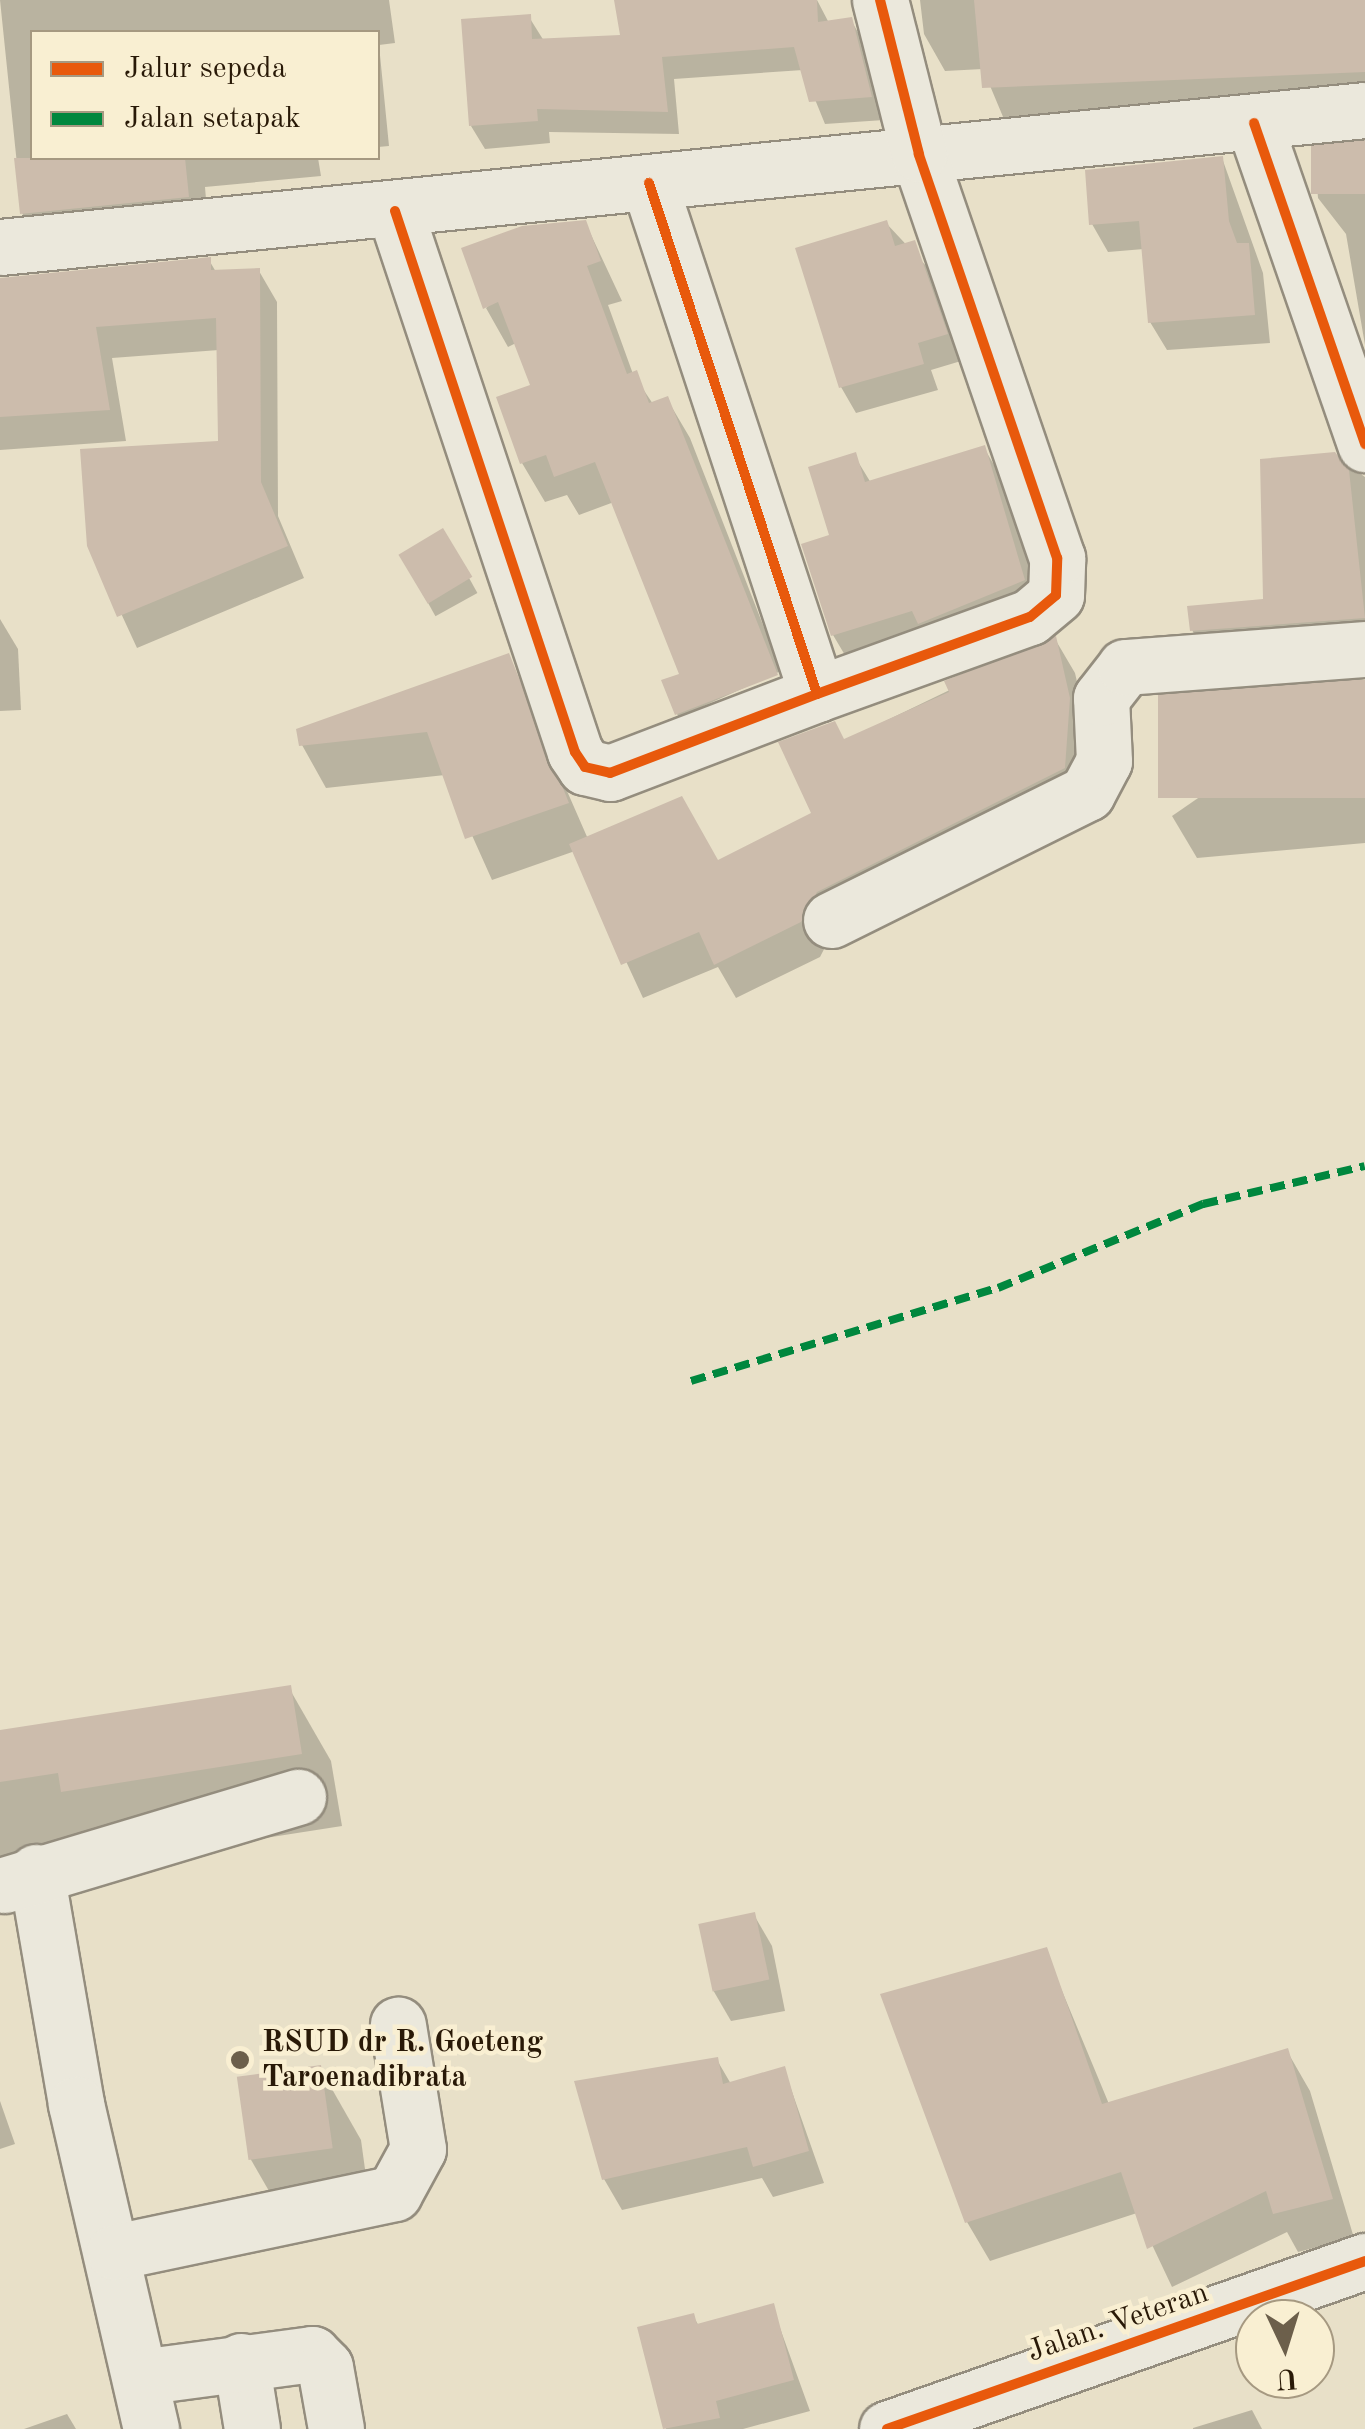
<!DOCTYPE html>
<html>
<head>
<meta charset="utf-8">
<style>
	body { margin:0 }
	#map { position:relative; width:1365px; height:2429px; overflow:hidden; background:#e8e0c8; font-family:"Old Standard TT",serif }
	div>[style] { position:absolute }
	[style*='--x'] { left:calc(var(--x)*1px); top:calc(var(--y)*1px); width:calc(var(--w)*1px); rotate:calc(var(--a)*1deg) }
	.shadow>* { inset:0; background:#0003; transform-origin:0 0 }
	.building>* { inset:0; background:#ccbcac; transform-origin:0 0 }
	.roads { filter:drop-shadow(2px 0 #948d7e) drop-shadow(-2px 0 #948d7e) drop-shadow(0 2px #948d7e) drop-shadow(0 -2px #948d7e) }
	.minor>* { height:55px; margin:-27.5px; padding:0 27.5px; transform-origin:27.5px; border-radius:27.5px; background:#ebe8dc }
	.quiet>* { height:8px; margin-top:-4px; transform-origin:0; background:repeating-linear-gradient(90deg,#00873e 0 15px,transparent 0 23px) }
	.cycleway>* { height:10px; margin:-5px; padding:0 5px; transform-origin:5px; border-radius:5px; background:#e8590c }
	.dots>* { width:28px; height:28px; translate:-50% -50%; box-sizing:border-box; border:5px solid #f9efd2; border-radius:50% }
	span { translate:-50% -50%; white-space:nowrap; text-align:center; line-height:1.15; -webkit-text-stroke:9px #f9efd2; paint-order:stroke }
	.poi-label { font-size:30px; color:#291907; font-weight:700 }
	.left { translate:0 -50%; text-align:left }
	.street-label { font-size:30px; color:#291907 }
	.legend { position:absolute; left:30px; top:30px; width:350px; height:130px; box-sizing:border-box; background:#f9efd2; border:2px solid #a69981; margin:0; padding:12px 18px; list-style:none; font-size:30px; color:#291907 }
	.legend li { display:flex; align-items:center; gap:20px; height:50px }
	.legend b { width:50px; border:2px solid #a69981 }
	.north { position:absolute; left:1235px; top:2299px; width:100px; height:100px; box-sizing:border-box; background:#f9efd2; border:2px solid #a69981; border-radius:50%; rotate:176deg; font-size:28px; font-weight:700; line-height:40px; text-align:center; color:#291907 }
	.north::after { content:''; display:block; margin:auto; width:35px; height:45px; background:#6c5f4b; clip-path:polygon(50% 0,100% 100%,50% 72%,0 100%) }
</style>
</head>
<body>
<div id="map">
	<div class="shadow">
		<div style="clip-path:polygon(0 0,389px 0,395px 43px,379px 45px,389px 146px,378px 147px,378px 32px,32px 32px,32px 158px,318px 158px,321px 176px,205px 187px,209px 235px,44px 251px,22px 213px)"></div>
		<div style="clip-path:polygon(617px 0,817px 0,829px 23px,851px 20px,864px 43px,884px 120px,825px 124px,803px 70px,674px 79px,679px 134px,549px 132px,550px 143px,485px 149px,471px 126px,529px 17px,544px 41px,623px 37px)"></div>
		<div style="clip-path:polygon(920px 0,1365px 0,1365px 109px,1006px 124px,983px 69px,945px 71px,924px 34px)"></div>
		<div style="clip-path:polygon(1365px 140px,1365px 345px,1346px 234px,1318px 198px,1314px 149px)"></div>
		<div style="clip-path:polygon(1222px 158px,1263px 273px,1270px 343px,1167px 350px,1150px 322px,1144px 249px,1108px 252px,1092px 224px)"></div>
		<div style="clip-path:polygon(585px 222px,622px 301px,608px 305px,633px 374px,653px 404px,667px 399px,690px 438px,781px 671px,697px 709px,783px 676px,798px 715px,700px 753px,677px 714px,683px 675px,614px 502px,579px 515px,567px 495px,545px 502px,522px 463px,533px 386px,516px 343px,508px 347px,486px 308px)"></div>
		<div style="clip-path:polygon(886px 223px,929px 269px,961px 361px,931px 370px,938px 390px,856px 413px,841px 387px)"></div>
		<div style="clip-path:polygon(209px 260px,216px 272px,259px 271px,277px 302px,278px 516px,304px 578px,137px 648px,90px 546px,220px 444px,219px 350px,112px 358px,126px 441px,0 450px,0 280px)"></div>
		<div style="clip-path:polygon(984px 448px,1006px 485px,1045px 618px,855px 672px,833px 635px,832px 537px,854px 455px,871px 483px)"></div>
		<div style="clip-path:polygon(1334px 455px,1365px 477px,1365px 657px,1213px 667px,1192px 630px,1266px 601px)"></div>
		<div style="left:443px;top:531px;width:71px;height:48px;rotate:61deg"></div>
		<div style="clip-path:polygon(0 619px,18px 649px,21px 710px,0 711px)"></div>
		<div style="clip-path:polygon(1055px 639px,1075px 673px,1089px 734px,1083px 803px,836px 926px,820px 957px,736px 998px,718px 967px,643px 998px,575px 851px,492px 880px,445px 775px,326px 788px,302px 745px,508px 656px,588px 839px,717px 863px,814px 814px,844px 741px)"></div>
		<div style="clip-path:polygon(1365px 683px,1365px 843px,1197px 858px,1172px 816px)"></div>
		<div style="clip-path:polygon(289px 1688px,331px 1761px,342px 1826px,105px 1863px,0 1860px,0 1731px)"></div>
		<div style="clip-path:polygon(754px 1915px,772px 1946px,785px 2011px,731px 2021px,713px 1990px)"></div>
		<div style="clip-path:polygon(1045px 1950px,1109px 2104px,1287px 2051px,1310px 2091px,1354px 2238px,1298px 2252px,1287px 2232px,1172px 2287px,1137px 2213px,990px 2261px,967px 2222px)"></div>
		<div style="clip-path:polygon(717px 2060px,731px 2084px,784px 2069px,824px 2183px,773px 2197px,762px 2178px,622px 2210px,604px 2179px)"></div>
		<div style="clip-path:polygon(320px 2068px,361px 2140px,372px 2220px,292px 2231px,250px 2158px)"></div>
		<div style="clip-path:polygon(0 2101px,15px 2144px,0 2149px)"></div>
		<div style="clip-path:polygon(772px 2306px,810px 2411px,743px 2429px,666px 2429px,640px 2329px,693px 2316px,699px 2326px)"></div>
		<div style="clip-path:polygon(1252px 2410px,1262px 2429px,1193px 2429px,1193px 2428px)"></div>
		<div style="clip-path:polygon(67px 2414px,76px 2429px,24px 2429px)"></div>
	</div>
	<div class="building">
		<div style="clip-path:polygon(614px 0,817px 0,818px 22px,852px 17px,872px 97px,809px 102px,794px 47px,662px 57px,668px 112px,537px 109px,538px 121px,469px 126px,461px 19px,531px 14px,532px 39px,620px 35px)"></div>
		<div style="clip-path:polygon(974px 0,1365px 0,1365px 72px,982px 88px)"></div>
		<div style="left:1365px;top:141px;width:53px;height:54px;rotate:90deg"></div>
		<div style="clip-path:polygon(1223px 156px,1229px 221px,1237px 243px,1249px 243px,1255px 315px,1148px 323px,1139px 221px,1089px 225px,1085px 170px)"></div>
		<div style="clip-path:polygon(14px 158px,185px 158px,189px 197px,20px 214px)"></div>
		<div style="clip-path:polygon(586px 220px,601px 261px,587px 266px,627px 374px,637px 370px,649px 403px,668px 396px,778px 675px,675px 715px,661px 680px,679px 674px,595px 462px,554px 477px,546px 455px,520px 464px,496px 397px,530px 385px,498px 302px,483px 309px,461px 248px,522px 226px)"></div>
		<div style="clip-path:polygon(887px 220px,895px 246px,915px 240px,948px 334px,918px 343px,924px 364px,839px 388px,795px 248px)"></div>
		<div style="clip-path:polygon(211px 257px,211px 270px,260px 268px,261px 482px,288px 546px,117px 617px,87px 546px,80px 449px,218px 441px,216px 318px,96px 327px,110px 410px,0 417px,0 278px)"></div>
		<div style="clip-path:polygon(985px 445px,1025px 580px,918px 624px,912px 611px,831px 636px,801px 544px,829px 535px,808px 467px,856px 452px,865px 482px)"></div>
		<div style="clip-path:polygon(1335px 452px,1349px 470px,1365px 618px,1190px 631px,1187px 606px,1263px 599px,1260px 459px)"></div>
		<div style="left:443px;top:528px;width:57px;height:52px;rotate:59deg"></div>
		<div style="clip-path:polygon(1056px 636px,1070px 698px,1065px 768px,817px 892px,801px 922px,714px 965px,699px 932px,621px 965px,569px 844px,682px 796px,718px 860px,811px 813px,778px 742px,835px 721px,844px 739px,949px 692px,944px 681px)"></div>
		<div style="clip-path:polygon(509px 653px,569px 803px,465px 839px,427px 732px,299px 746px,296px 729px)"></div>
		<div style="left:1365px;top:680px;width:118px;height:207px;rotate:90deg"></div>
		<div style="clip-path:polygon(291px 1685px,302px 1754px,61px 1792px,58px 1773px,0 1782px,0 1730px)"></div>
		<div style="left:755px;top:1912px;width:69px;height:58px;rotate:78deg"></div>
		<div style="clip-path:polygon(1047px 1947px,1102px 2104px,1288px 2048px,1333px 2199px,1273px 2214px,1266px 2191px,1147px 2249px,1121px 2172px,965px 2223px,880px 1994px)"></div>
		<div style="clip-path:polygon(718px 2057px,723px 2084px,785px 2066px,809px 2151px,753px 2167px,747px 2147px,602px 2180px,574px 2081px)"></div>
		<div style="left:321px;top:2065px;width:84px;height:85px;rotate:82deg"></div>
		<div style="clip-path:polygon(774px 2303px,794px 2380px,716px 2401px,720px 2418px,663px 2429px,637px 2327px,694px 2313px,697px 2324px)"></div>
	</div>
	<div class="roads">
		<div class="minor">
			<div style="--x:1254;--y:123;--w:340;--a:70.9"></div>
			<div style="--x:395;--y:211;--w:570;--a:71.6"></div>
			<div style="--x:575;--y:752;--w:18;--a:56"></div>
			<div style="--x:585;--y:767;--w:26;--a:13"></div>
			<div style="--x:610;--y:773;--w:222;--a:-20.9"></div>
			<div style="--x:817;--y:694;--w:538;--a:-108.2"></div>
			<div style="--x:0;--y:247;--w:1372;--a:-5.73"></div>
			<div style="--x:817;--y:694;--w:226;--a:-19.9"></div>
			<div style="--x:1030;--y:617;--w:34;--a:-40"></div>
			<div style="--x:1056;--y:595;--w:37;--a:-88"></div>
			<div style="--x:1057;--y:558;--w:427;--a:-108.9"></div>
			<div style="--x:919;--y:154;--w:159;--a:-104.2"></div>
			<div style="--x:831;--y:920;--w:286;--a:-26.4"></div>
			<div style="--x:1087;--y:793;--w:36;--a:-62"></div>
			<div style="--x:1104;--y:761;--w:63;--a:-92.7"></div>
			<div style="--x:1101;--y:698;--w:39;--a:-52"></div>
			<div style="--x:1125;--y:667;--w:241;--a:-4.3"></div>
			<div style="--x:36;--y:1872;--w:235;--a:80.2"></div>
			<div style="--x:76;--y:2104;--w:334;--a:77"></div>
			<div style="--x:4;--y:1885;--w:307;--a:-16.7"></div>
			<div style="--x:115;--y:2252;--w:285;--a:-11.9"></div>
			<div style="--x:394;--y:2193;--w:50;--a:-61.4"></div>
			<div style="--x:418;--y:2149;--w:126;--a:-99.2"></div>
			<div style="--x:241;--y:2361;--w:69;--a:80.8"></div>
			<div style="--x:140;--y:2377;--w:174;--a:-7.6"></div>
			<div style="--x:312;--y:2354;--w:18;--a:45"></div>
			<div style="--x:325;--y:2367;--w:63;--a:79.9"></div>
			<div style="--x:887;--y:2429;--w:507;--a:-19.36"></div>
		</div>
	</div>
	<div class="quiet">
		<div style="--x:691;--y:1381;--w:321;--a:-16.9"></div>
		<div style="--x:998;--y:1288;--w:222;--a:-22.3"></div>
		<div style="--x:1203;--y:1204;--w:166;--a:-13.2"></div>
	</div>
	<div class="cycleway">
		<div style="--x:1254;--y:123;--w:340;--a:70.9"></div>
		<div style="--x:395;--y:211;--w:570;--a:71.6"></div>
		<div style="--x:575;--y:752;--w:18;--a:56"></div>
		<div style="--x:585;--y:767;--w:26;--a:13"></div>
		<div style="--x:610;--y:773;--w:222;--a:-20.9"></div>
		<div style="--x:817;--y:694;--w:538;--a:-108.2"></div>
		<div style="--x:817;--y:694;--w:226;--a:-19.9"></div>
		<div style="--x:1030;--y:617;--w:34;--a:-40"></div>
		<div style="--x:1056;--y:595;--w:37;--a:-88"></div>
		<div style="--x:1057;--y:558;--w:427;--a:-108.9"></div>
		<div style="--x:919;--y:154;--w:159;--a:-104.2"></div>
		<div style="--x:887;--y:2429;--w:507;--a:-19.36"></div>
	</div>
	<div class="dots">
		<div style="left:240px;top:2060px;background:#6c5f4b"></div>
	</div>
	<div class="poi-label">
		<span class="left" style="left:262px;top:2060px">RSUD dr R. Goeteng<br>Taroenadibrata</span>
	</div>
	<div class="street-label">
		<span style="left:1118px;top:2323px;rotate:-19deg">Jalan. Veteran</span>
	</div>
	<ul class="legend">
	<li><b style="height:12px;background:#e8590c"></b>Jalur sepeda</li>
	<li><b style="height:12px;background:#00873e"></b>Jalan setapak</li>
	</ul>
	<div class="north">U</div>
</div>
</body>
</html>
